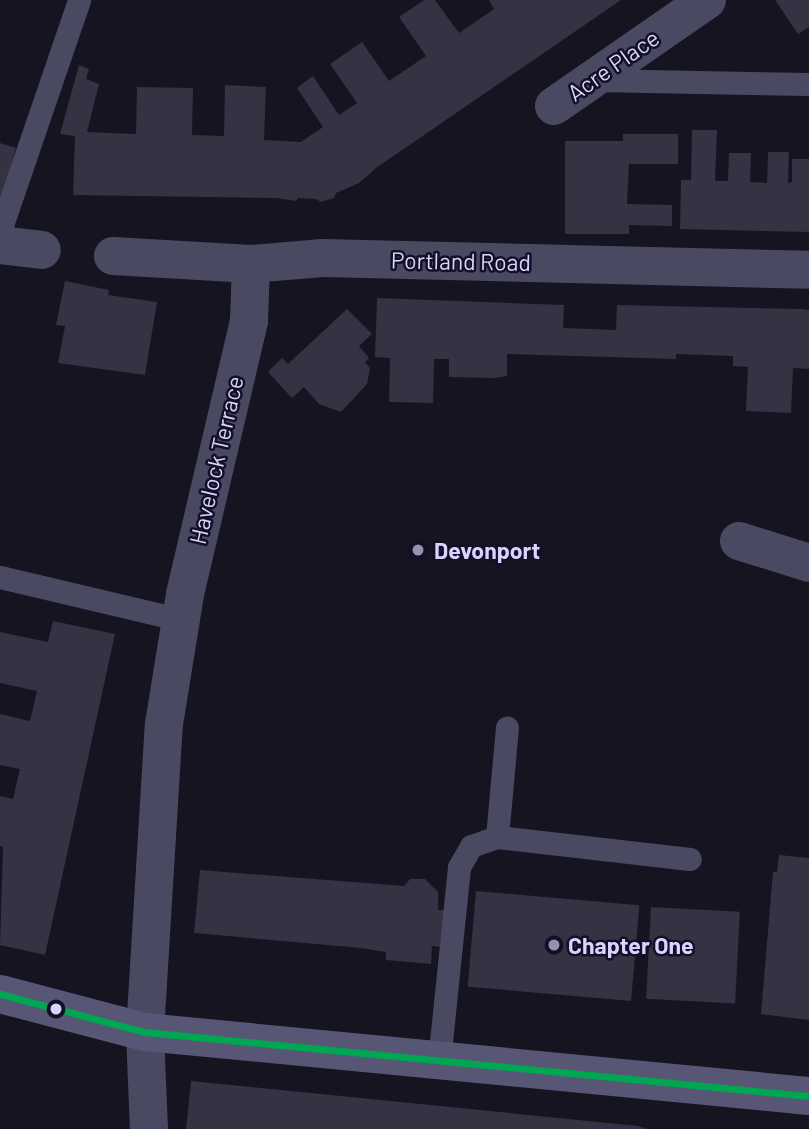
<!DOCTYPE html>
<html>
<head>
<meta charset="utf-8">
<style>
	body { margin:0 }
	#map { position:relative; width:809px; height:1129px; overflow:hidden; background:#161421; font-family:Barlow,sans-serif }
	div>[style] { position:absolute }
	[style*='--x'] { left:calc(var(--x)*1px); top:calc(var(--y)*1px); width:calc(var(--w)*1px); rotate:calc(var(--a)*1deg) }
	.building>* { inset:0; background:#343243; transform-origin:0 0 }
	.service>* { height:23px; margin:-11.5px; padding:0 11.5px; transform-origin:11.5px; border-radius:11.5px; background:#4a4962 }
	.minor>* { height:38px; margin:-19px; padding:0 19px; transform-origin:19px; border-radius:19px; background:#4a4962 }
	.secondary>* { height:38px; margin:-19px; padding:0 19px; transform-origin:19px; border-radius:19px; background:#575674 }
	.bus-1>* { height:7px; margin:-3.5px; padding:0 3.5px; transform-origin:3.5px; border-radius:3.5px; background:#00a651 }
	.dots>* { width:19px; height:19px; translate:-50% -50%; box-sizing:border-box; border:4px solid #130f26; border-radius:50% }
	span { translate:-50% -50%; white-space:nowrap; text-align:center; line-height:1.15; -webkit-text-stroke:5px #130f26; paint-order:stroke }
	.street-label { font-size:23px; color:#d9d4ff }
	.poi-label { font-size:23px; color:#d9d4ff; font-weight:700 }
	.left { translate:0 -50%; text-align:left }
</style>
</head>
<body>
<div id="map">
	<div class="building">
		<div style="clip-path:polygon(424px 0,435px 0,459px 33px,494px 9px,489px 0,621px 0,376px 168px,359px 183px,336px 193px,334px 198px,321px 202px,316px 199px,298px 198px,296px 201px,276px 198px,73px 195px,75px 136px,60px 134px,79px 65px,89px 69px,86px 79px,99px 84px,87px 132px,136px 134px,137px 87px,193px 88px,192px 135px,224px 136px,225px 85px,266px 87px,264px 140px,301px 142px,323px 127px,297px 88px,313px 76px,339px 115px,357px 103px,330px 64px,362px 42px,389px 81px,426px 56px,399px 17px)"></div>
		<div style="clip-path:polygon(775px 0,809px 0,809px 27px,798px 34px)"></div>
		<div style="clip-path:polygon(692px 130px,717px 130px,715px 181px,728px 181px,729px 153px,751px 153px,750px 182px,767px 183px,768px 152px,789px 152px,788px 183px,792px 182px,792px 159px,809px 159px,809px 232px,680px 229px,681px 180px,691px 180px)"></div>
		<div style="clip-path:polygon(623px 134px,678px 134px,678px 164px,629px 164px,627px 204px,672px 205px,672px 226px,629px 225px,629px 234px,565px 234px,565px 141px,623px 141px)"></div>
		<div style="clip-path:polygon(0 143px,16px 148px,0 207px)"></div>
		<div style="clip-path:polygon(65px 281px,109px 290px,108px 295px,157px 302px,145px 375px,58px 363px,65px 326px,56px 325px)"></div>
		<div style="clip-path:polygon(377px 298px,564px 305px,563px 328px,616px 330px,617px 305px,802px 309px,809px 310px,809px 369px,793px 368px,791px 413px,746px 411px,748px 367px,733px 366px,733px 356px,676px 354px,676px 359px,507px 354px,507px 376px,494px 378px,449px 377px,449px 359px,434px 359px,433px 403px,389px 402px,390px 358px,375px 357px)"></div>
		<div style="clip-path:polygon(347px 309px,372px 334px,359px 346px,369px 358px,365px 362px,370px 368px,367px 384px,341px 412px,319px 404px,304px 387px,292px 398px,268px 372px,282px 358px,288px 364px)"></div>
		<div style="clip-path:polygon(53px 621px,115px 634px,45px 955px,0 945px,3px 847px,0 846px,0 796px,13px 799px,20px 769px,0 765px,0 714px,30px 721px,37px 691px,0 683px,0 632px,48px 642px)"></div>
		<div style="clip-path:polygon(779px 855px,809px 858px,809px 1020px,761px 1014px,773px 872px,777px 872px)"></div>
		<div style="clip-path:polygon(200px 870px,404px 886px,410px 879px,425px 879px,438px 892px,438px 910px,446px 910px,442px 947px,432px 946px,431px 964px,386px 960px,386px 952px,361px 948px,194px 933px)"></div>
		<div style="left:476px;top:891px;width:164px;height:96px;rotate:5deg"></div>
		<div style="left:651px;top:907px;width:89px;height:92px;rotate:3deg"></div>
		<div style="clip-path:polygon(191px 1081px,638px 1126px,648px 1129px,186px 1129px)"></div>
	</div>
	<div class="service">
		<div style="--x:595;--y:80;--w:214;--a:1.1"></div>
		<div style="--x:0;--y:231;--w:244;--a:-71.1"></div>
		<div style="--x:0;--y:577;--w:187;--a:13.3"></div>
		<div style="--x:497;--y:837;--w:194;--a:6.5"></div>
		<div style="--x:439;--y:1061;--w:195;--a:-84.1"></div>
		<div style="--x:459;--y:867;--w:24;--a:-60"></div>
		<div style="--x:471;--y:846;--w:28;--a:-19"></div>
		<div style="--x:497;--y:837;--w:110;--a:-84.8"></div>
	</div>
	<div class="minor">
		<div style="--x:554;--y:106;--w:186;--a:-34.7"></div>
		<div style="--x:0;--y:245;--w:42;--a:6.8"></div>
		<div style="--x:113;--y:256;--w:138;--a:3.3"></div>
		<div style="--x:251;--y:264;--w:72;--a:-4.8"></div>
		<div style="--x:323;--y:258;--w:486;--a:1.4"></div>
		<div style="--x:739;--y:541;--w:73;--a:17.4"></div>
		<div style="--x:149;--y:1129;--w:97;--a:-92.4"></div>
		<div style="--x:145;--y:1032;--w:309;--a:-86.5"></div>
		<div style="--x:164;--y:724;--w:132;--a:-80.8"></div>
		<div style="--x:185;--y:594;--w:280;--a:-76.8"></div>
		<div style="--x:249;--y:321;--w:57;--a:-88"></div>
	</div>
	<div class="secondary">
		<div style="--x:0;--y:994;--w:150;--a:14.7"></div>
		<div style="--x:145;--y:1032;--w:667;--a:5.51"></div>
	</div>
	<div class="bus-1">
		<div style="--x:0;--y:994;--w:150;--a:14.7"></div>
		<div style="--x:145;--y:1032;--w:667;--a:5.51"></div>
	</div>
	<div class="dots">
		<div style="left:418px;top:550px;background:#9591b1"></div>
		<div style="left:554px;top:945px;background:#9591b1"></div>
		<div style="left:56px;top:1009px;background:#d9d4ff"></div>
	</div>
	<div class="street-label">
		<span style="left:613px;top:65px;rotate:-35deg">Acre Place</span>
		<span style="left:461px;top:261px;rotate:1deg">Portland Road</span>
		<span style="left:216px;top:460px;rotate:-77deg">Havelock Terrace</span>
	</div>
	<div class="poi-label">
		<span class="left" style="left:434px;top:550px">Devonport</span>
		<span class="left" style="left:568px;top:945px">Chapter One</span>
	</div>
</div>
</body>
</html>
